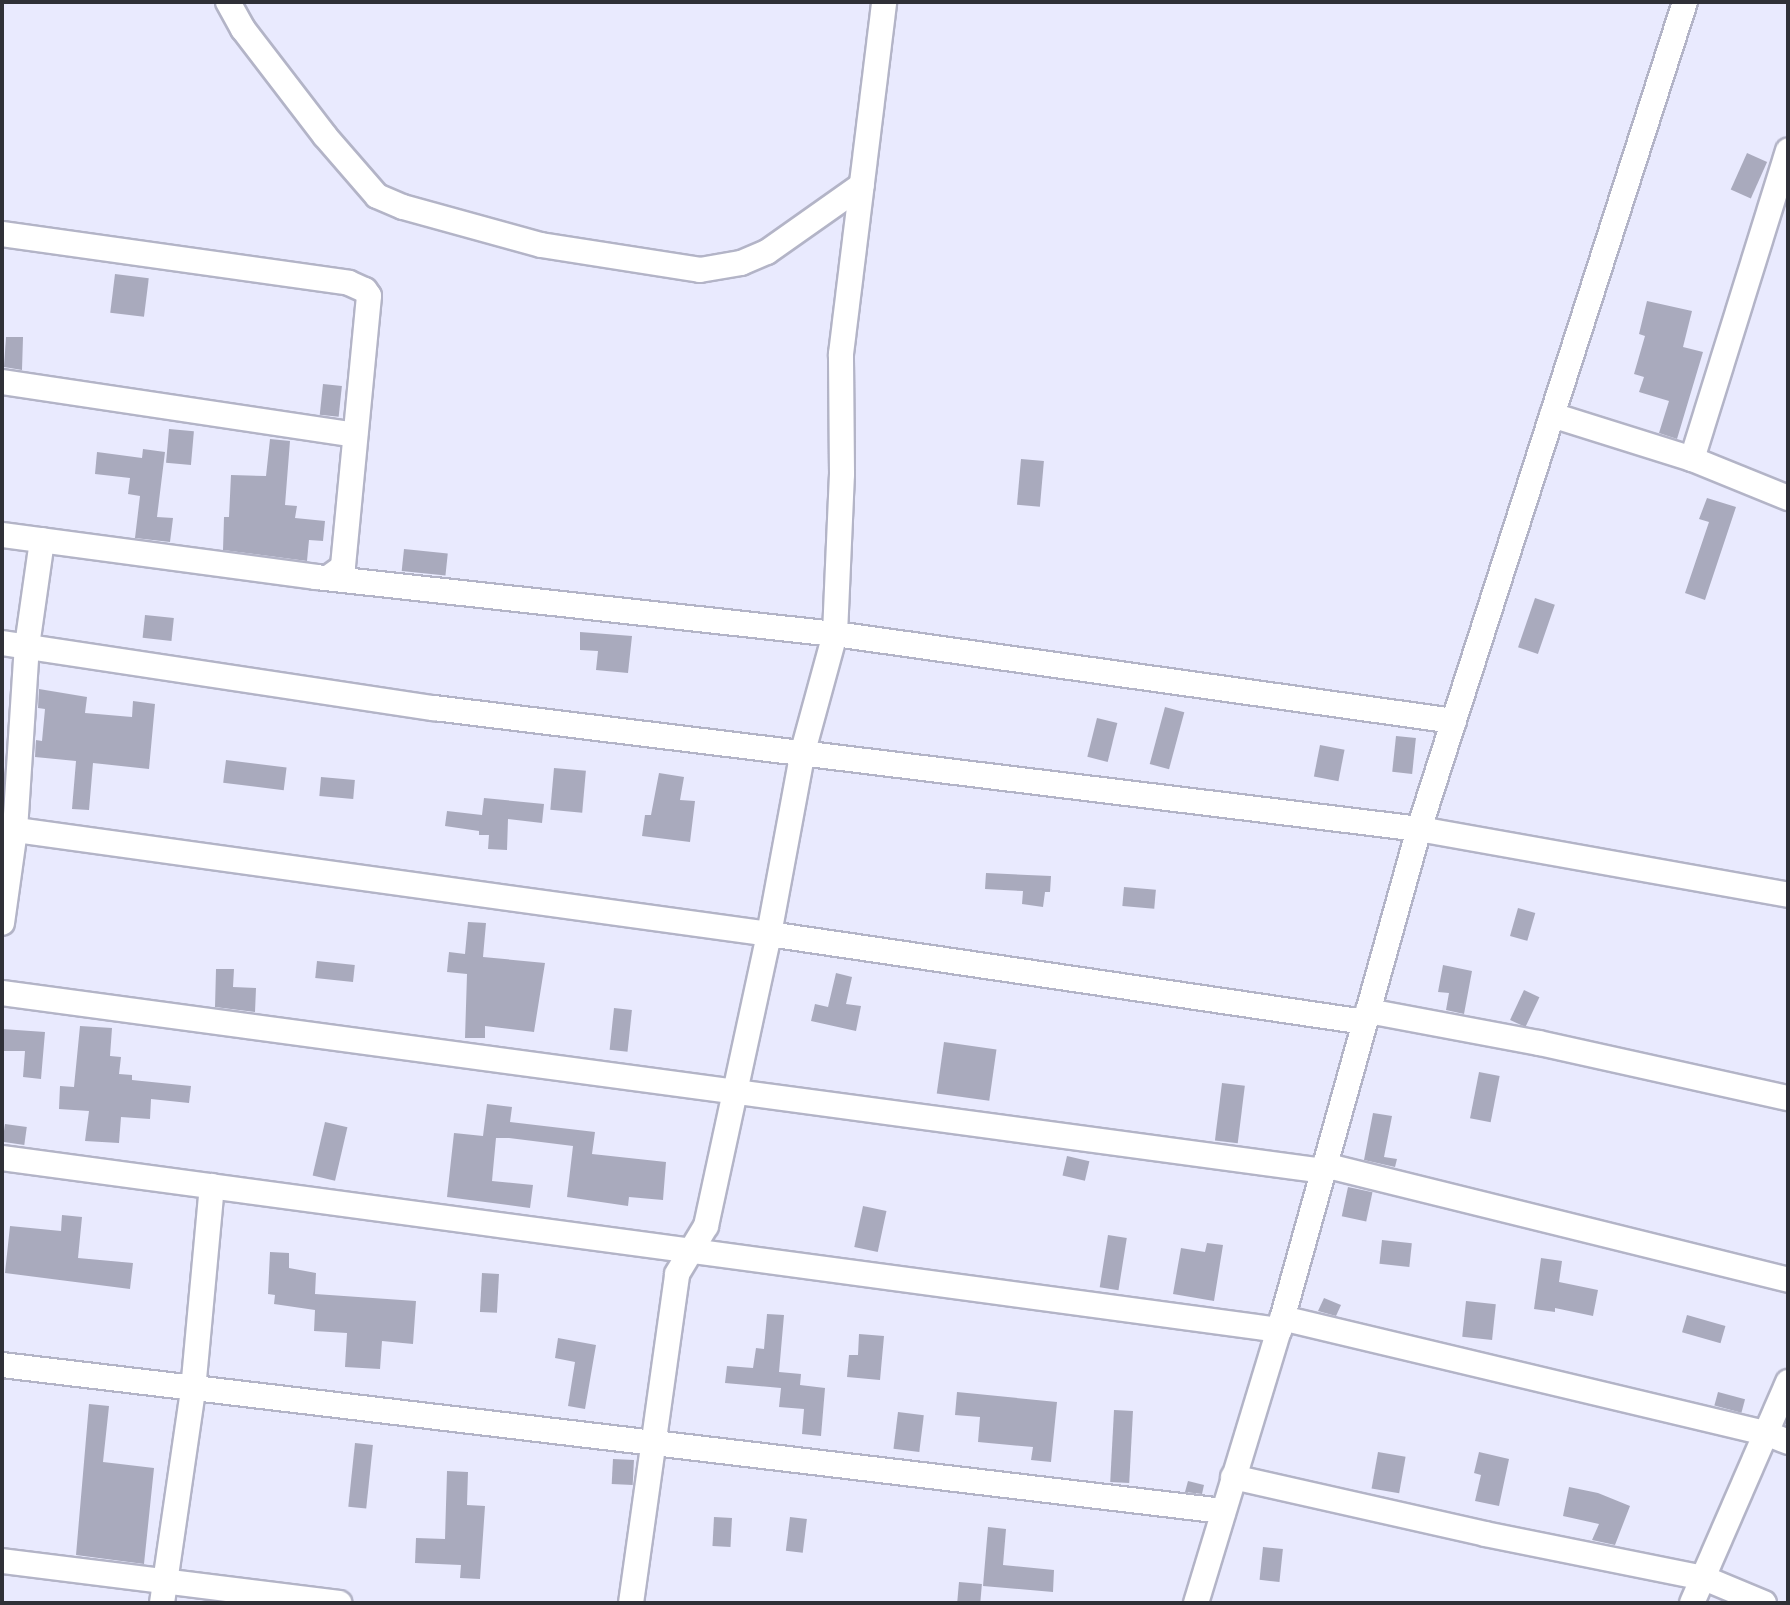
<!DOCTYPE html>
<html>
<head>
<meta charset="utf-8">
<style>
	body { margin:0 }
	#map { position:relative; width:1790px; height:1605px; overflow:hidden; background:#e9eafe; font-family:Overpass,sans-serif }
	div>[style] { position:absolute }
	[style*='--x'] { left:calc(var(--x)*1px); top:calc(var(--y)*1px); width:calc(var(--w)*1px); rotate:calc(var(--a)*1deg) }
	.building>* { inset:0; background:#a9aabd; transform-origin:0 0 }
	.roads { filter:drop-shadow(2px 0 #b3b4c7) drop-shadow(-2px 0 #b3b4c7) drop-shadow(0 2px #b3b4c7) drop-shadow(0 -2px #b3b4c7) }
	.street>* { height:24px; margin:-12px; padding:0 12px; transform-origin:12px; border-radius:12px; background:#fff }
	span { translate:-50% -50%; white-space:nowrap; text-align:center; line-height:1.15; -webkit-text-stroke:5px #f8f9fd; paint-order:stroke }
	.frame { position:absolute; inset:0; border:4px solid #2f3037; pointer-events:none }
</style>
</head>
<body>
<div id="map">
	<div class="building">
		<div style="left:1747px;top:153px;width:22px;height:40px;rotate:24deg"></div>
		<div style="left:115px;top:274px;width:34px;height:39px;rotate:7deg"></div>
		<div style="clip-path:polygon(1647px 301px,1692px 311px,1683px 347px,1703px 352px,1677px 439px,1659px 433px,1669px 401px,1639px 392px,1644px 377px,1634px 374px,1645px 336px,1639px 334px)"></div>
		<div style="clip-path:polygon(6px 337px,23px 337px,22px 370px,4px 367px)"></div>
		<div style="left:323px;top:384px;width:19px;height:31px;rotate:6deg"></div>
		<div style="left:169px;top:429px;width:25px;height:34px;rotate:5deg"></div>
		<div style="clip-path:polygon(270px 439px,290px 441px,285px 505px,297px 506px,295px 518px,325px 521px,323px 541px,309px 540px,307px 561px,223px 550px,224px 517px,229px 517px,231px 475px,266px 476px)"></div>
		<div style="clip-path:polygon(143px 449px,165px 452px,157px 517px,173px 518px,170px 542px,135px 538px,140px 496px,128px 494px,130px 478px,95px 474px,97px 452px,142px 458px)"></div>
		<div style="left:1021px;top:459px;width:23px;height:46px;rotate:5deg"></div>
		<div style="clip-path:polygon(1707px 498px,1736px 507px,1705px 600px,1685px 593px,1709px 522px,1699px 519px)"></div>
		<div style="left:404px;top:549px;width:44px;height:22px;rotate:6deg"></div>
		<div style="left:1535px;top:598px;width:21px;height:52px;rotate:19deg"></div>
		<div style="left:145px;top:615px;width:29px;height:23px;rotate:6deg"></div>
		<div style="clip-path:polygon(580px 632px,632px 636px,628px 673px,596px 670px,598px 651px,580px 650px)"></div>
		<div style="clip-path:polygon(39px 689px,87px 697px,85px 713px,132px 717px,133px 701px,155px 704px,149px 769px,93px 763px,89px 810px,72px 809px,76px 761px,35px 757px,36px 740px,42px 741px,45px 709px,38px 708px)"></div>
		<div style="left:1165px;top:707px;width:20px;height:59px;rotate:15deg"></div>
		<div style="left:1097px;top:718px;width:21px;height:40px;rotate:14deg"></div>
		<div style="left:1396px;top:736px;width:20px;height:36px;rotate:6deg"></div>
		<div style="left:1320px;top:745px;width:25px;height:32px;rotate:11deg"></div>
		<div style="left:226px;top:760px;width:61px;height:23px;rotate:7deg"></div>
		<div style="left:554px;top:768px;width:32px;height:42px;rotate:5deg"></div>
		<div style="clip-path:polygon(659px 773px,684px 777px,680px 800px,695px 801px,690px 842px,642px 836px,645px 815px,651px 815px)"></div>
		<div style="left:321px;top:777px;width:34px;height:19px;rotate:5deg"></div>
		<div style="clip-path:polygon(484px 798px,544px 804px,542px 823px,508px 819px,507px 850px,488px 849px,489px 835px,479px 835px,479px 831px,445px 826px,447px 811px,482px 815px)"></div>
		<div style="clip-path:polygon(986px 873px,1051px 876px,1050px 892px,1045px 892px,1043px 907px,1022px 904px,1023px 891px,985px 889px)"></div>
		<div style="left:1124px;top:887px;width:32px;height:19px;rotate:5deg"></div>
		<div style="left:1518px;top:908px;width:18px;height:29px;rotate:16deg"></div>
		<div style="clip-path:polygon(468px 922px,486px 923px,483px 957px,545px 963px,534px 1032px,485px 1026px,485px 1038px,465px 1038px,467px 974px,447px 972px,449px 952px,465px 954px)"></div>
		<div style="left:317px;top:961px;width:38px;height:17px;rotate:6deg"></div>
		<div style="clip-path:polygon(1443px 965px,1472px 971px,1464px 1014px,1446px 1010px,1449px 993px,1438px 992px)"></div>
		<div style="clip-path:polygon(216px 969px,234px 969px,233px 987px,256px 988px,255px 1012px,215px 1007px)"></div>
		<div style="clip-path:polygon(836px 973px,852px 977px,846px 1004px,861px 1006px,856px 1031px,811px 1021px,815px 1004px,828px 1007px)"></div>
		<div style="left:1524px;top:990px;width:17px;height:33px;rotate:25deg"></div>
		<div style="left:614px;top:1008px;width:18px;height:42px;rotate:6deg"></div>
		<div style="clip-path:polygon(80px 1026px,112px 1028px,110px 1056px,121px 1057px,119px 1074px,132px 1075px,132px 1080px,191px 1086px,189px 1103px,151px 1099px,150px 1119px,121px 1117px,119px 1143px,85px 1141px,89px 1111px,59px 1109px,60px 1086px,74px 1087px)"></div>
		<div style="clip-path:polygon(2px 1029px,45px 1032px,41px 1079px,23px 1077px,25px 1051px,2px 1051px)"></div>
		<div style="left:944px;top:1042px;width:53px;height:52px;rotate:8deg"></div>
		<div style="left:1479px;top:1072px;width:21px;height:47px;rotate:11deg"></div>
		<div style="left:1222px;top:1083px;width:23px;height:58px;rotate:7deg"></div>
		<div style="clip-path:polygon(487px 1104px,512px 1107px,510px 1122px,595px 1132px,592px 1154px,666px 1162px,663px 1200px,629px 1197px,628px 1206px,567px 1197px,573px 1146px,509px 1138px,496px 1138px,492px 1181px,533px 1185px,530px 1208px,447px 1197px,454px 1133px,483px 1136px)"></div>
		<div style="clip-path:polygon(1373px 1113px,1392px 1116px,1384px 1157px,1397px 1159px,1395px 1167px,1364px 1160px)"></div>
		<div style="left:325px;top:1122px;width:23px;height:55px;rotate:13deg"></div>
		<div style="left:5px;top:1124px;width:22px;height:18px;rotate:8deg"></div>
		<div style="left:1067px;top:1156px;width:23px;height:20px;rotate:13deg"></div>
		<div style="left:1348px;top:1187px;width:25px;height:30px;rotate:12deg"></div>
		<div style="left:863px;top:1206px;width:24px;height:42px;rotate:12deg"></div>
		<div style="clip-path:polygon(62px 1215px,82px 1217px,78px 1258px,133px 1263px,130px 1289px,5px 1273px,10px 1226px,61px 1231px)"></div>
		<div style="left:1108px;top:1235px;width:19px;height:53px;rotate:9deg"></div>
		<div style="left:1382px;top:1240px;width:30px;height:24px;rotate:6deg"></div>
		<div style="clip-path:polygon(1207px 1243px,1223px 1245px,1214px 1301px,1173px 1294px,1181px 1248px,1205px 1252px)"></div>
		<div style="clip-path:polygon(270px 1252px,289px 1253px,289px 1268px,316px 1273px,315px 1294px,416px 1301px,413px 1344px,382px 1341px,380px 1369px,345px 1367px,347px 1333px,314px 1331px,315px 1310px,274px 1304px,275px 1295px,268px 1294px)"></div>
		<div style="clip-path:polygon(1541px 1258px,1562px 1261px,1559px 1282px,1598px 1290px,1593px 1316px,1555px 1308px,1555px 1312px,1534px 1309px)"></div>
		<div style="left:482px;top:1273px;width:17px;height:39px;rotate:3deg"></div>
		<div style="clip-path:polygon(1324px 1298px,1341px 1305px,1336px 1316px,1318px 1311px)"></div>
		<div style="left:1466px;top:1301px;width:30px;height:36px;rotate:6deg"></div>
		<div style="clip-path:polygon(767px 1314px,784px 1315px,779px 1372px,801px 1374px,800px 1385px,825px 1388px,821px 1436px,802px 1434px,804px 1409px,779px 1407px,781px 1388px,725px 1383px,727px 1366px,753px 1368px,756px 1348px,764px 1349px)"></div>
		<div style="left:1687px;top:1315px;width:40px;height:18px;rotate:16deg"></div>
		<div style="clip-path:polygon(859px 1334px,884px 1336px,880px 1380px,847px 1377px,849px 1355px,858px 1355px)"></div>
		<div style="clip-path:polygon(558px 1338px,596px 1345px,585px 1409px,568px 1406px,575px 1362px,555px 1358px)"></div>
		<div style="clip-path:polygon(957px 1392px,1057px 1402px,1051px 1462px,1031px 1460px,1033px 1447px,978px 1442px,980px 1417px,955px 1415px)"></div>
		<div style="left:1718px;top:1392px;width:28px;height:14px;rotate:15deg"></div>
		<div style="clip-path:polygon(89px 1404px,109px 1406px,103px 1462px,154px 1468px,144px 1564px,76px 1555px)"></div>
		<div style="left:1114px;top:1410px;width:19px;height:72px;rotate:3deg"></div>
		<div style="left:898px;top:1412px;width:26px;height:37px;rotate:7deg"></div>
		<div style="left:355px;top:1443px;width:18px;height:64px;rotate:6deg"></div>
		<div style="left:1378px;top:1452px;width:28px;height:37px;rotate:10deg"></div>
		<div style="clip-path:polygon(1479px 1452px,1509px 1459px,1499px 1506px,1475px 1501px,1481px 1475px,1474px 1473px)"></div>
		<div style="left:613px;top:1459px;width:21px;height:25px;rotate:3deg"></div>
		<div style="clip-path:polygon(447px 1471px,468px 1472px,467px 1505px,485px 1506px,480px 1579px,460px 1578px,461px 1565px,415px 1563px,416px 1538px,445px 1539px)"></div>
		<div style="clip-path:polygon(1188px 1481px,1204px 1485px,1202px 1494px,1185px 1492px)"></div>
		<div style="clip-path:polygon(1569px 1487px,1598px 1493px,1630px 1506px,1615px 1545px,1592px 1540px,1599px 1524px,1563px 1516px)"></div>
		<div style="left:714px;top:1517px;width:18px;height:29px;rotate:3deg"></div>
		<div style="left:790px;top:1517px;width:17px;height:34px;rotate:7deg"></div>
		<div style="clip-path:polygon(988px 1527px,1006px 1529px,1003px 1565px,1054px 1570px,1053px 1592px,983px 1586px)"></div>
		<div style="left:1263px;top:1547px;width:20px;height:33px;rotate:6deg"></div>
		<div style="left:959px;top:1582px;width:23px;height:21px;rotate:5deg"></div>
	</div>
	<div class="roads">
		<div class="street">
			<div style="--x:228;--y:2;--w:31;--a:61"></div>
			<div style="--x:243;--y:29;--w:135;--a:52.5"></div>
			<div style="--x:325;--y:136;--w:79;--a:49.1"></div>
			<div style="--x:377;--y:196;--w:28;--a:23"></div>
			<div style="--x:403;--y:207;--w:143;--a:15.4"></div>
			<div style="--x:541;--y:245;--w:161;--a:8.9"></div>
			<div style="--x:700;--y:270;--w:42;--a:-9.7"></div>
			<div style="--x:741;--y:263;--w:28;--a:-23"></div>
			<div style="--x:767;--y:252;--w:116;--a:-35.2"></div>
			<div style="--x:2;--y:234;--w:350;--a:8"></div>
			<div style="--x:349;--y:283;--w:17;--a:24"></div>
			<div style="--x:365;--y:290;--w:7;--a:56"></div>
			<div style="--x:369;--y:296;--w:272;--a:95.5"></div>
			<div style="--x:343;--y:567;--w:17;--a:144"></div>
			<div style="--x:2;--y:382;--w:357;--a:8.5"></div>
			<div style="--x:1552;--y:415;--w:147;--a:17.4"></div>
			<div style="--x:1692;--y:459;--w:104;--a:22.1"></div>
			<div style="--x:1692;--y:459;--w:323;--a:-72.7"></div>
			<div style="--x:2;--y:535;--w:317;--a:7.6"></div>
			<div style="--x:316;--y:577;--w:522;--a:6.27"></div>
			<div style="--x:835;--y:634;--w:625;--a:8"></div>
			<div style="--x:2;--y:643;--w:437;--a:8.6"></div>
			<div style="--x:434;--y:708;--w:992;--a:7"></div>
			<div style="--x:1419;--y:829;--w:375;--a:10.1"></div>
			<div style="--x:2;--y:828;--w:774;--a:7.87"></div>
			<div style="--x:769;--y:934;--w:602;--a:8.4"></div>
			<div style="--x:2;--y:923;--w:94;--a:-82"></div>
			<div style="--x:15;--y:830;--w:184;--a:-86.3"></div>
			<div style="--x:27;--y:646;--w:107;--a:-81.9"></div>
			<div style="--x:2;--y:993;--w:1333;--a:7.67"></div>
			<div style="--x:1368;--y:1011;--w:174;--a:10.6"></div>
			<div style="--x:1539;--y:1043;--w:255;--a:12.5"></div>
			<div style="--x:2;--y:1158;--w:1289;--a:7.67"></div>
			<div style="--x:1324;--y:1165;--w:478;--a:13.9"></div>
			<div style="--x:1282;--y:1318;--w:497;--a:13.4"></div>
			<div style="--x:1766;--y:1433;--w:24;--a:22"></div>
			<div style="--x:2;--y:1365;--w:1230;--a:6.82"></div>
			<div style="--x:1233;--y:1477;--w:258;--a:12.7"></div>
			<div style="--x:1485;--y:1534;--w:223;--a:11.4"></div>
			<div style="--x:1704;--y:1578;--w:65;--a:22.6"></div>
			<div style="--x:2;--y:1561;--w:340;--a:7.1"></div>
			<div style="--x:162;--y:1603;--w:215;--a:-81.7"></div>
			<div style="--x:193;--y:1390;--w:205;--a:-84.7"></div>
			<div style="--x:631;--y:1603;--w:332;--a:-82"></div>
			<div style="--x:677;--y:1274;--w:56;--a:-58.9"></div>
			<div style="--x:706;--y:1226;--w:299;--a:-77.8"></div>
			<div style="--x:769;--y:934;--w:186;--a:-79.5"></div>
			<div style="--x:803;--y:751;--w:121;--a:-74.7"></div>
			<div style="--x:835;--y:634;--w:160;--a:-87.5"></div>
			<div style="--x:842;--y:474;--w:120;--a:-90.5"></div>
			<div style="--x:841;--y:354;--w:355;--a:-83"></div>
			<div style="--x:1196;--y:1603;--w:285;--a:-73.1"></div>
			<div style="--x:1279;--y:1330;--w:520;--a:-74.39"></div>
			<div style="--x:1419;--y:829;--w:869;--a:-72.17"></div>
			<div style="--x:1692;--y:1603;--w:241;--a:-66.5"></div>
		</div>
	</div>
	<div class="frame"></div>
</div>
</body>
</html>
